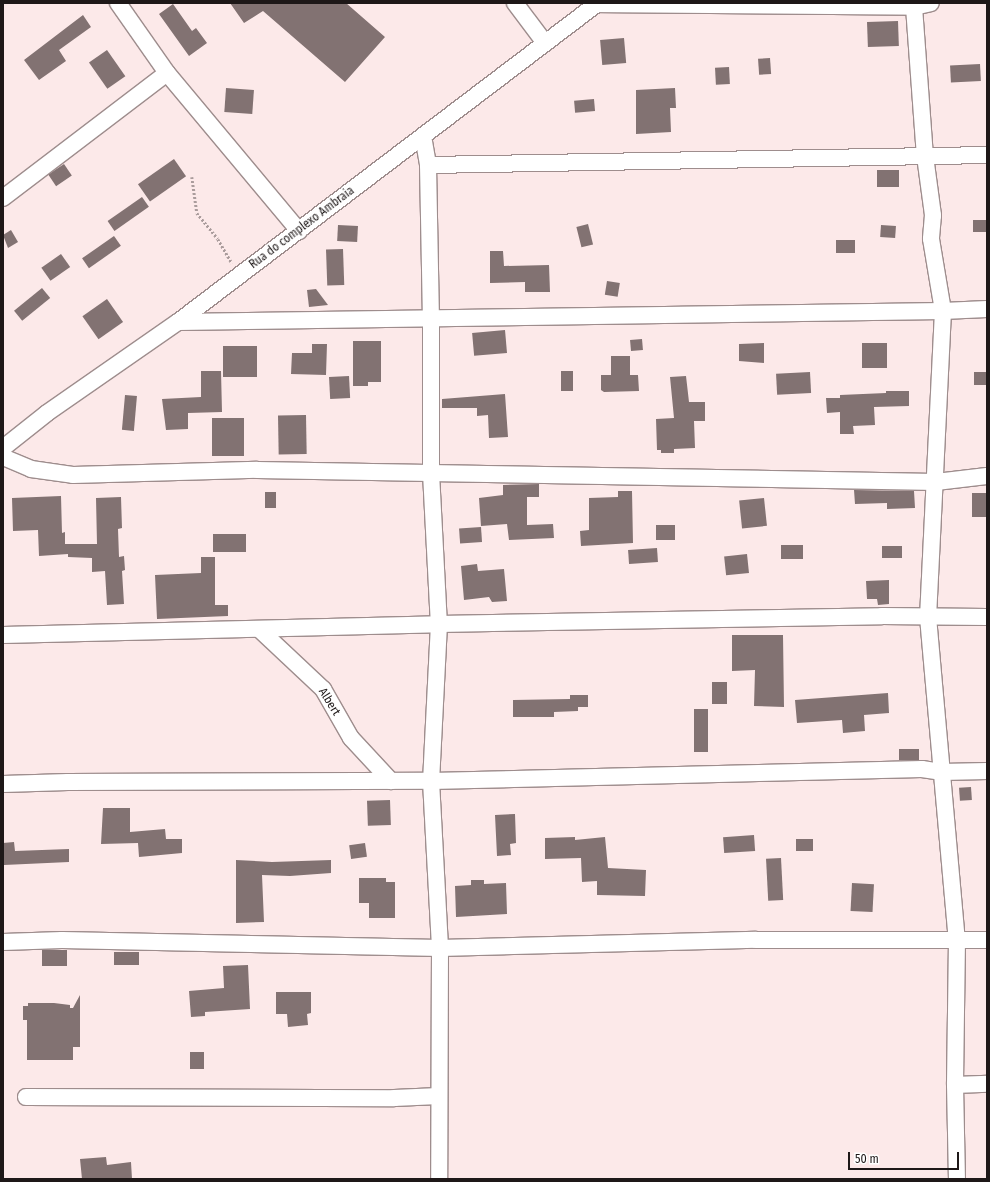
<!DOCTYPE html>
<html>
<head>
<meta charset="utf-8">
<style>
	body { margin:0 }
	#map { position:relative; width:990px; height:1182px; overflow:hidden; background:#fce9e9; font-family:"Fira Sans Condensed",sans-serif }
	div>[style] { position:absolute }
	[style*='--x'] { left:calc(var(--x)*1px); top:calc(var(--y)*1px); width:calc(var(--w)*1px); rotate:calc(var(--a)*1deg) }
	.building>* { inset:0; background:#827272; transform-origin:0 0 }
	.path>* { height:2.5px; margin-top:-1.25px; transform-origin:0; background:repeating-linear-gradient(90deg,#aa9c9c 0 2px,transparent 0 4px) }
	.roads { filter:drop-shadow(1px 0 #9e8d8d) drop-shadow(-1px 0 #9e8d8d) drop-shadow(0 1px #9e8d8d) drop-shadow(0 -1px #9e8d8d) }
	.minor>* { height:16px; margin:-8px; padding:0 8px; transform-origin:8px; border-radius:8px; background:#fff }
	span { translate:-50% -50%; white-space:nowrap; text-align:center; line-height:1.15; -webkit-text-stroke:3px #fff; paint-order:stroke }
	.street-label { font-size:12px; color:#1e1818 }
	.frame { position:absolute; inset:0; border:4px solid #1e1818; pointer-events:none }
	.scale { position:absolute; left:848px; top:1152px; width:111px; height:18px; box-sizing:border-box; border:2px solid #1e1818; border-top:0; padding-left:5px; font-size:12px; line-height:14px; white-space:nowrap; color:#1e1818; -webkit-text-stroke:3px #fff; paint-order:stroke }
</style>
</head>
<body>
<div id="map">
	<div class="building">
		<div style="clip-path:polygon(230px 3px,346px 3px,385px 37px,345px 82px,263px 11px,244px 23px)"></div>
		<div style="clip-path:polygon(173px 4px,192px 31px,196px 28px,207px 43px,189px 56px,159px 14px)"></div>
		<div style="clip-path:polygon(83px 15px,91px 27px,59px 50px,66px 61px,39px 80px,24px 60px)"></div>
		<div style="left:898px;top:21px;width:25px;height:31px;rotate:88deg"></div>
		<div style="left:624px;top:38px;width:25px;height:24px;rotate:85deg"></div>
		<div style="left:107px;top:50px;width:32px;height:22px;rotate:55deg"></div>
		<div style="left:770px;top:58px;width:16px;height:12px;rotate:86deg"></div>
		<div style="left:980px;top:64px;width:17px;height:30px;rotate:87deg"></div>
		<div style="left:729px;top:67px;width:17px;height:14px;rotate:87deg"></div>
		<div style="left:226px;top:88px;width:28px;height:24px;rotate:4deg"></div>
		<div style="clip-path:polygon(675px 88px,676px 108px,670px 108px,671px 132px,636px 134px,636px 90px)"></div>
		<div style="left:594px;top:99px;width:12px;height:20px;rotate:85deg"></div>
		<div style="left:174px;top:159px;width:21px;height:44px;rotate:55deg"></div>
		<div style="left:64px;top:164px;width:14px;height:19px;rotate:56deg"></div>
		<div style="left:877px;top:170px;width:22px;height:17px"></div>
		<div style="left:142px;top:197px;width:12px;height:42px;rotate:55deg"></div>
		<div style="left:987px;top:220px;width:12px;height:14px;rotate:90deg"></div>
		<div style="left:588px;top:224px;width:21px;height:12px;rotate:76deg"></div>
		<div style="left:338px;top:225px;width:20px;height:16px;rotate:3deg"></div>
		<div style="left:881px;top:225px;width:15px;height:12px;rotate:4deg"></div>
		<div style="clip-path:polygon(11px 230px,18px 242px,8px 248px,3px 235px)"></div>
		<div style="left:114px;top:236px;width:12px;height:39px;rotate:55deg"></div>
		<div style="left:836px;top:240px;width:19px;height:13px"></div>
		<div style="left:343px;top:249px;width:36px;height:17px;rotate:88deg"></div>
		<div style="clip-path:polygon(490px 251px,503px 251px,504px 266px,549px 265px,550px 292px,525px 292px,525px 282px,490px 283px)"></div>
		<div style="left:61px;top:254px;width:16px;height:24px;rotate:55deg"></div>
		<div style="left:607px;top:281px;width:13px;height:14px;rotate:9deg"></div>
		<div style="left:42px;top:288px;width:13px;height:36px;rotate:51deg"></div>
		<div style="clip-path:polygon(316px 289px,328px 305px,309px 307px,307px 290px)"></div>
		<div style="left:107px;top:299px;width:28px;height:30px;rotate:55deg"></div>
		<div style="left:505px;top:330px;width:23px;height:33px;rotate:85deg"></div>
		<div style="left:642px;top:339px;width:11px;height:12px;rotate:85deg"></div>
		<div style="clip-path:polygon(353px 341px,381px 341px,381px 382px,368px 382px,368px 386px,353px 386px)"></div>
		<div style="clip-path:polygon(764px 343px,764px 363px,739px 361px,739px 344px)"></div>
		<div style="left:887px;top:343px;width:25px;height:25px;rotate:90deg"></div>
		<div style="clip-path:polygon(312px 344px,327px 344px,326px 375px,291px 374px,292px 353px,312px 353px)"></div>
		<div style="left:223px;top:346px;width:34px;height:31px"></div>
		<div style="clip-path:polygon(611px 356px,630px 356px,630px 375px,638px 375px,639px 391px,604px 392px,601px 390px,601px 375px,611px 375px)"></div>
		<div style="clip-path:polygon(201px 371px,221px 371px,222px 412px,188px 413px,188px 429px,166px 430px,162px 399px,201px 397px)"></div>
		<div style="left:573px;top:371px;width:20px;height:12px;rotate:90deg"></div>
		<div style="left:810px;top:372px;width:21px;height:34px;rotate:87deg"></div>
		<div style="left:987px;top:372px;width:13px;height:13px;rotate:90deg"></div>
		<div style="left:349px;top:376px;width:22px;height:20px;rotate:87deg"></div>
		<div style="clip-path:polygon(686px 376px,689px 402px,705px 402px,705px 421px,694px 421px,695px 448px,674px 449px,674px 453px,661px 453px,661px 450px,657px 450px,656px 419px,674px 418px,670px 377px)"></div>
		<div style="clip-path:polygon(886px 391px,909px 391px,909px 406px,874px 407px,875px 425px,853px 426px,854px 434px,840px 434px,840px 412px,827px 413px,826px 398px,840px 398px,840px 395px,886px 393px)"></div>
		<div style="clip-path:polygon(505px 394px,508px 437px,489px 438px,488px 415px,477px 416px,477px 408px,442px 408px,442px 399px)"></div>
		<div style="left:125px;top:395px;width:12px;height:35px;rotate:5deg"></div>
		<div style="left:306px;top:415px;width:39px;height:28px;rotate:89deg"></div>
		<div style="left:212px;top:418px;width:32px;height:38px"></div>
		<div style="clip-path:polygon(539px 484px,539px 497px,527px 497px,527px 525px,553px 524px,554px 538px,509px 540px,507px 524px,481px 526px,479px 498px,503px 495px,503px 485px)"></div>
		<div style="clip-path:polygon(854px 490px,914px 491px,915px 508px,887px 509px,887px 503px,855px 504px)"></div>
		<div style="clip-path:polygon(618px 491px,632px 491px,633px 543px,581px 546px,580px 531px,589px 530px,589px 498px,618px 497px)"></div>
		<div style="left:265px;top:492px;width:11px;height:16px"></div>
		<div style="left:972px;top:493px;width:15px;height:24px"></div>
		<div style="clip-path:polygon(61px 496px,62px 533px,65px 532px,65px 544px,97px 544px,96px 498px,121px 497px,122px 528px,118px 529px,119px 557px,124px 556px,125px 570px,122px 571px,124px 604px,107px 605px,105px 571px,92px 572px,92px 558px,68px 557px,68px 554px,39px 556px,38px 530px,13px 531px,12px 498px)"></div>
		<div style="left:764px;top:498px;width:28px;height:25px;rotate:84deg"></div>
		<div style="left:656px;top:525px;width:19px;height:15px"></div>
		<div style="left:481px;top:527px;width:15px;height:22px;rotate:86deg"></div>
		<div style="left:246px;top:534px;width:18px;height:33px;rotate:90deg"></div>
		<div style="left:781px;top:545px;width:22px;height:14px"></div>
		<div style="left:882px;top:546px;width:20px;height:12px"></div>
		<div style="left:657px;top:548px;width:14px;height:29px;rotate:86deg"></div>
		<div style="left:747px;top:554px;width:19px;height:23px;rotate:84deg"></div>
		<div style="clip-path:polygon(201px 557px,215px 557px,215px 605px,228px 605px,228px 616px,157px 619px,155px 575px,201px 573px)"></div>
		<div style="clip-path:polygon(477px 564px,478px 571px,504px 569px,507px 601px,492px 602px,489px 597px,464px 600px,461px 566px)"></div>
		<div style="clip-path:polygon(889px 580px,889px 604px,878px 605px,877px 599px,867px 599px,866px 581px)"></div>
		<div style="clip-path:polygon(732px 635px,783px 635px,784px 707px,754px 706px,755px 670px,732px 671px)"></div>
		<div style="left:712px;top:682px;width:15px;height:22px"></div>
		<div style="clip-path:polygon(888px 693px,889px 713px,864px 715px,865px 731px,843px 733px,842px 720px,797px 723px,795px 700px)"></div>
		<div style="clip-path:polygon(570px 695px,588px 695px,588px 707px,578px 707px,578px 711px,554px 712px,554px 717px,513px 717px,513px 700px,570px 699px)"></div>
		<div style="left:694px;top:709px;width:14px;height:43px"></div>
		<div style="left:899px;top:749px;width:20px;height:11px"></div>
		<div style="left:971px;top:787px;width:13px;height:12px;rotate:86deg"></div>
		<div style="left:390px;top:800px;width:25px;height:23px;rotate:88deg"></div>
		<div style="clip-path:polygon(103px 808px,130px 808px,130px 832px,165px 829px,166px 839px,182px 839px,182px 853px,139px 857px,138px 843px,101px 844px)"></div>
		<div style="clip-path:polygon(515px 814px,516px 843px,510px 844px,511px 855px,497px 856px,495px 815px)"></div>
		<div style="left:754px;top:835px;width:16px;height:31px;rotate:86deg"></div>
		<div style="clip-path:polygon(575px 837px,575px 840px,605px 837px,608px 868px,646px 870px,645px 896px,597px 895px,597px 881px,582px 882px,581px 858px,545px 859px,545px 838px)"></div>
		<div style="left:813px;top:839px;width:12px;height:17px;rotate:90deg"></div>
		<div style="clip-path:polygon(14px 842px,15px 851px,69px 849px,69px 862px,4px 865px,3px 843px)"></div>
		<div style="left:365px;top:843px;width:14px;height:16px;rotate:82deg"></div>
		<div style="left:781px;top:858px;width:42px;height:15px;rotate:87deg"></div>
		<div style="clip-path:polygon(236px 860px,272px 862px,331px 860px,331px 873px,290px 876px,262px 875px,264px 922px,236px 923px)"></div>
		<div style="clip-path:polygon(359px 878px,386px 878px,386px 882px,395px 882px,395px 918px,369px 918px,369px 903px,359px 903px)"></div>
		<div style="clip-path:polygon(471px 880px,484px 880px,484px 884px,506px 883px,507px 914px,456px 917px,455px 886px,471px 885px)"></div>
		<div style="left:852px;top:883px;width:22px;height:28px;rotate:3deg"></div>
		<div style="left:42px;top:950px;width:25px;height:16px"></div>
		<div style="left:114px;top:952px;width:25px;height:13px"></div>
		<div style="clip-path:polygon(248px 965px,250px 1009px,205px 1012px,205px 1016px,191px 1017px,189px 991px,224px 988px,223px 966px)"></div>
		<div style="clip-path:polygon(276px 992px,311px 992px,311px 1013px,307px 1014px,308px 1025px,288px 1027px,287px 1014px,276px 1014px)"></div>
		<div style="clip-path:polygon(80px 995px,80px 1047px,73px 1047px,73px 1060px,27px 1060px,27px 1020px,23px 1020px,23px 1006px,28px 1006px,28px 1003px,54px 1003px,70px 1005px,70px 1008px,73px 1008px)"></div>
		<div style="left:190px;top:1052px;width:14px;height:17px"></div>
		<div style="clip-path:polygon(106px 1157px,107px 1165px,131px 1162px,132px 1179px,82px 1179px,80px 1159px)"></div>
	</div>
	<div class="path">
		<div style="--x:192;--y:177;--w:36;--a:82"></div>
		<div style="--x:197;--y:213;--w:33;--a:51"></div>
		<div style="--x:218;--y:239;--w:28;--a:60"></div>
	</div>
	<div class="roads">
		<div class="minor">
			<div style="--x:118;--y:3;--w:85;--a:55"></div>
			<div style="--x:167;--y:73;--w:206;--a:50.1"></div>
			<div style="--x:515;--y:3;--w:50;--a:53.1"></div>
			<div style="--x:597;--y:4;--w:317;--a:0.5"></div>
			<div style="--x:914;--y:7;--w:149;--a:85.8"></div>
			<div style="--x:925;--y:156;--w:60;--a:82.3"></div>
			<div style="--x:933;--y:215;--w:24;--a:95"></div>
			<div style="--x:931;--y:239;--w:73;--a:80.5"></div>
			<div style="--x:943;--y:311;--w:306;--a:92.8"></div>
			<div style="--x:928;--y:617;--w:324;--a:84.9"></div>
			<div style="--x:957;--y:940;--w:145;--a:90.8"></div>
			<div style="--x:955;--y:1085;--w:94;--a:88.8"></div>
			<div style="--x:914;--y:7;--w:17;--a:-13"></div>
			<div style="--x:423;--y:136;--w:29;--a:80"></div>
			<div style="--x:428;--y:165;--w:153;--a:88.9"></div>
			<div style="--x:431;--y:318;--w:155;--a:90"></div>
			<div style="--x:431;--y:473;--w:151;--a:87"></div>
			<div style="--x:439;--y:624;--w:157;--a:92.9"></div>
			<div style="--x:431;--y:781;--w:167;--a:86.9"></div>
			<div style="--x:440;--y:948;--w:231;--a:90.2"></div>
			<div style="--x:428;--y:165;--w:559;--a:-1.02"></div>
			<div style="--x:3;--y:198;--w:206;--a:-37.3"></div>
			<div style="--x:178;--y:322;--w:765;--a:-0.82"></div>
			<div style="--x:943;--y:311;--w:44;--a:-2.6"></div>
			<div style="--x:3;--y:448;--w:56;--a:-38.5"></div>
			<div style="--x:47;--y:413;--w:160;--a:-34.8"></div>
			<div style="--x:178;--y:322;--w:527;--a:-37.22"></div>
			<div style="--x:3;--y:457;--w:30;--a:23"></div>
			<div style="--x:31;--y:469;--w:42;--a:8.1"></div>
			<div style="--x:73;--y:475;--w:184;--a:-1.6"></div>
			<div style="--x:257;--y:470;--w:679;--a:1.01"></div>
			<div style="--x:936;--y:482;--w:51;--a:-6.7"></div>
			<div style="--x:259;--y:629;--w:88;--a:43.2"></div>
			<div style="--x:323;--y:689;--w:56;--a:60.3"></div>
			<div style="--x:351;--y:738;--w:59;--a:47.1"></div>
			<div style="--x:3;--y:635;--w:436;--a:-1.4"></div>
			<div style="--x:439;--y:624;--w:443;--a:-1"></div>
			<div style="--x:882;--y:616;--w:105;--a:0.5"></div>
			<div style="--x:3;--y:784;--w:65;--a:-1.8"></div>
			<div style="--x:68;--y:782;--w:363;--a:-0.2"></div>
			<div style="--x:431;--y:781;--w:491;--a:-1.4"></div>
			<div style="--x:922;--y:769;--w:19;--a:9"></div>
			<div style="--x:941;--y:772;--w:46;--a:-1.2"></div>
			<div style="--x:3;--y:942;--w:59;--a:-1.9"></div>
			<div style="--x:62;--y:940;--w:378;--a:1.2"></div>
			<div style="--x:440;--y:948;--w:316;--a:-1.5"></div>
			<div style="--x:756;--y:940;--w:231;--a:0"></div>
			<div style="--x:955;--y:1085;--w:32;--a:-2"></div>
			<div style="--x:26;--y:1097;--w:368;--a:0.2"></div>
			<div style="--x:394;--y:1098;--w:45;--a:-2.5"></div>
		</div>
	</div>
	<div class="street-label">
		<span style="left:302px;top:228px;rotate:-37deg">Rua do complexo Ambraia</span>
		<span style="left:329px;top:702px;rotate:58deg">Albert</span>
	</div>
	<div class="frame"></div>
	<div class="scale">50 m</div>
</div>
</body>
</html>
